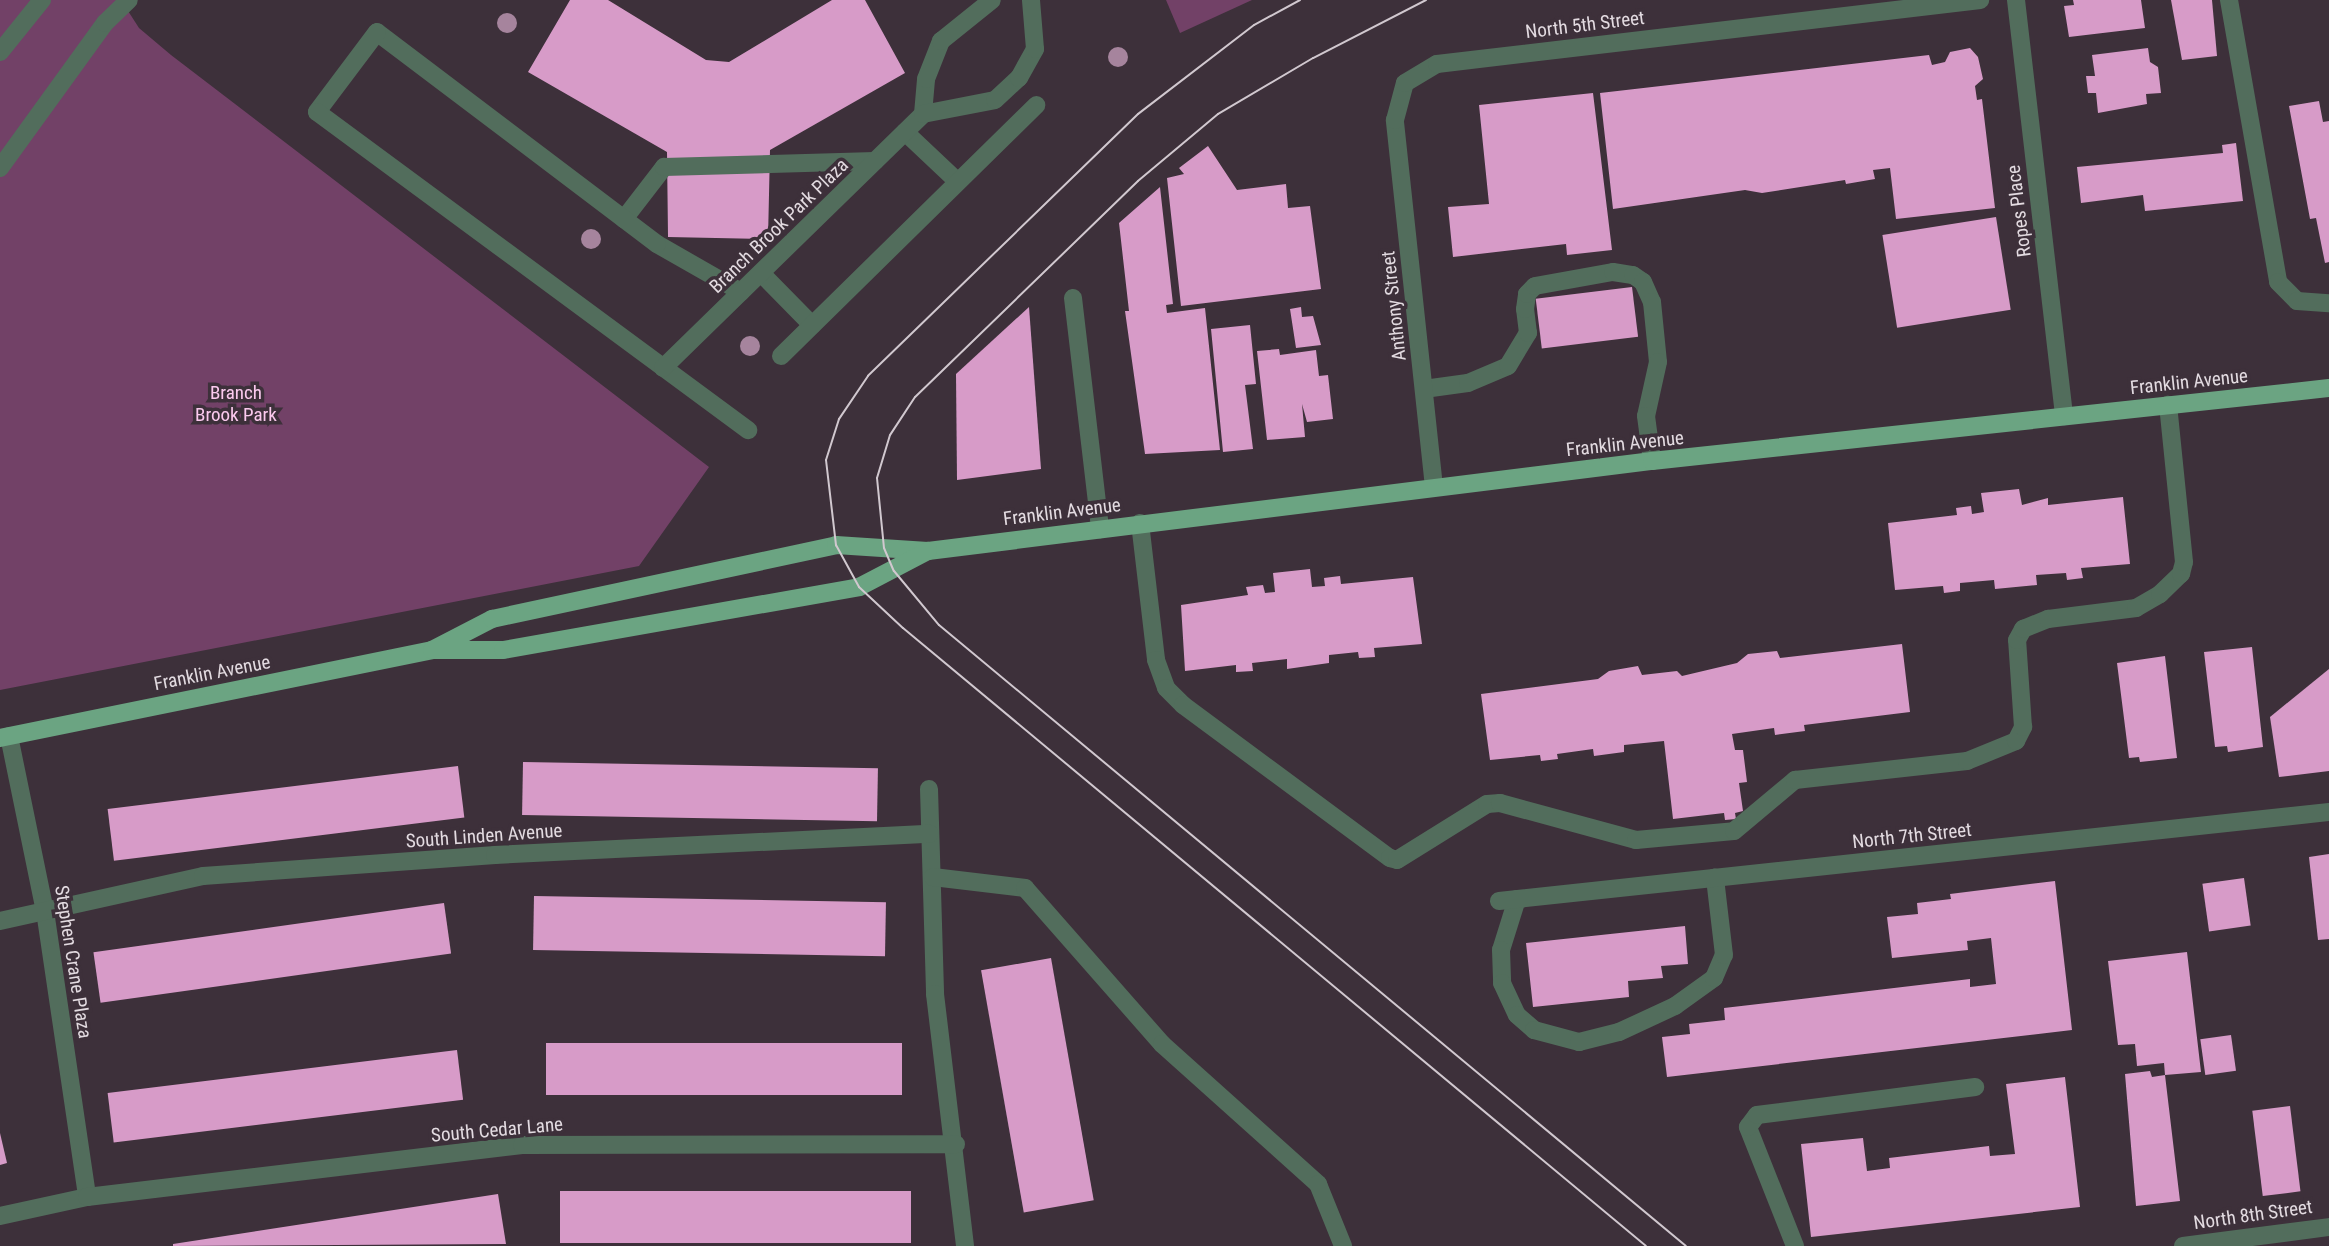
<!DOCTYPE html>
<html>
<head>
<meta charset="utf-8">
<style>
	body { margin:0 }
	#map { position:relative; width:2329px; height:1246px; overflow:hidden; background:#3d303a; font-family:"Roboto Condensed",sans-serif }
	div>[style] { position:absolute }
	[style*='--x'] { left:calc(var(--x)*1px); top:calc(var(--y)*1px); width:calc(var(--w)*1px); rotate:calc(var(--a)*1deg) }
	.green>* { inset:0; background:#724167 }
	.building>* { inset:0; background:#d79bc8; transform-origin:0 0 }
	.minor>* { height:18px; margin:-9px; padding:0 9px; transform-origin:9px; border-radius:9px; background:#526d5c }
	.major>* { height:18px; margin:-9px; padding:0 9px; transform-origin:9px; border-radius:9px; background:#6ba482 }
	.tram>* { height:2px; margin:-1px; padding:0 1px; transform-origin:1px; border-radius:1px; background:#d1c8cf }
	.trees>* { width:20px; height:20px; margin:-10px; border-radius:50%; background:#a6849d }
	span { translate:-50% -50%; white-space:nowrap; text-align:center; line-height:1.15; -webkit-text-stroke:7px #3d303a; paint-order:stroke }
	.street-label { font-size:19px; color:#e3dbe1 }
	.park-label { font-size:19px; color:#fbc9ee }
</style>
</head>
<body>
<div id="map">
	<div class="green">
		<div style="clip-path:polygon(0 0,121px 0,139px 28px,171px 55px,709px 467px,639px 566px,0 690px)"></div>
		<div style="clip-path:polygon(1166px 0,1252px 0,1180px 33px)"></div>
	</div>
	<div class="building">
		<div style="clip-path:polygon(570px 0,608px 0,706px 60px,729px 62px,832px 0,865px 0,905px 73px,770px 150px,768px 239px,668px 237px,667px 152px,528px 72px)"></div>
		<div style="clip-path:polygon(2073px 0,2141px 0,2145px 28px,2069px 37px,2064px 6px,2074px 5px)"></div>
		<div style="clip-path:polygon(2171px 0,2212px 0,2217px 56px,2182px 60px)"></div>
		<div style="clip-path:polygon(1970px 48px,1978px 57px,1983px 79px,1975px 86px,1977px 100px,1982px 99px,1995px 208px,1896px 219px,1890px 168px,1873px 170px,1875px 179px,1846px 184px,1845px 180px,1762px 193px,1745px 190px,1613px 209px,1600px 93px,1929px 55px,1932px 65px,1945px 62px,1950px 52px)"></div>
		<div style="clip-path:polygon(2148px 48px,2150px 62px,2158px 67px,2161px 93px,2146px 94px,2147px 104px,2098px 113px,2096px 93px,2088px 93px,2086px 76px,2095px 76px,2092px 55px)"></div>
		<div style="clip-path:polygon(1593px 93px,1612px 250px,1567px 255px,1566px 244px,1453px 257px,1448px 207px,1489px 204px,1479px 105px)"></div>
		<div style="clip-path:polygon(2319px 101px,2323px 122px,2329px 121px,2329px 262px,2325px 263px,2316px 218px,2310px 219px,2289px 106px)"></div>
		<div style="clip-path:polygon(2236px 143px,2243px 201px,2145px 211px,2143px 195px,2081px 203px,2077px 167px,2223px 153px,2222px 145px)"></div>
		<div style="clip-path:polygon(1208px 146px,1237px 190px,1286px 184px,1288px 208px,1310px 206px,1321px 289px,1181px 306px,1167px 178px,1184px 174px,1179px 168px)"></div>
		<div style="clip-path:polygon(1160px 187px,1173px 304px,1166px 305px,1167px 313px,1205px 308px,1220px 450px,1145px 454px,1125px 311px,1129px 311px,1119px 223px)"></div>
		<div style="left:1996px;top:217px;width:94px;height:115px;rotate:81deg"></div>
		<div style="left:1632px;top:287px;width:50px;height:97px;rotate:83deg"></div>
		<div style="clip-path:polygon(1029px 307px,1041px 469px,957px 480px,956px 374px)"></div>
		<div style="clip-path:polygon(1301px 307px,1302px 317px,1313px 316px,1321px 345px,1296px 348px,1290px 309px)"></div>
		<div style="clip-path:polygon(1250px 325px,1256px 384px,1245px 385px,1253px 449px,1223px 452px,1211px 329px)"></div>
		<div style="clip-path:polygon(1279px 349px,1280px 355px,1316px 350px,1319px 376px,1328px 375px,1333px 419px,1307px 422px,1302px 404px,1305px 437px,1267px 440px,1257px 351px)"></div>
		<div style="clip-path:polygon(2019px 489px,2022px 505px,2048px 498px,2048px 505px,2123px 497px,2130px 564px,2081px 568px,2083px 578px,2067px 580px,2066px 573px,2036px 575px,2037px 585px,1995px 589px,1994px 580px,1960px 583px,1960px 591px,1944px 593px,1943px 586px,1895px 590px,1888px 523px,1957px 515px,1956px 508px,1971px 506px,1972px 514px,1984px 512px,1981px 493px)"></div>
		<div style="clip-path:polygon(1310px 569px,1312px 587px,1325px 586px,1324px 578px,1340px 576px,1341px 584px,1413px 577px,1422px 644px,1374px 648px,1375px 657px,1359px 658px,1358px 652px,1329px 655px,1329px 663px,1287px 669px,1287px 659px,1252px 663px,1253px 671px,1236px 672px,1236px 665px,1185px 671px,1181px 605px,1248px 595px,1246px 587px,1263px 585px,1265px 593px,1275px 592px,1273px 573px)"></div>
		<div style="clip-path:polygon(1902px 644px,1910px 712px,1804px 725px,1805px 731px,1775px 735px,1774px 728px,1732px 734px,1735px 750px,1743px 750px,1747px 782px,1739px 783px,1743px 811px,1735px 813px,1736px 819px,1725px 820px,1724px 813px,1673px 819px,1664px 741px,1624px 745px,1624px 752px,1594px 756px,1593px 749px,1557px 754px,1558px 759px,1541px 761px,1540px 755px,1490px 760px,1481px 694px,1598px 679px,1609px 671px,1638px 666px,1642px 675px,1677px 671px,1682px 676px,1737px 663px,1748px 654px,1777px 651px,1780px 658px)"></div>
		<div style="clip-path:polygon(2252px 647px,2263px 747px,2228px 752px,2227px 746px,2215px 747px,2204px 652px)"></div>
		<div style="clip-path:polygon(2165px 656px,2177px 758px,2140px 762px,2139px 757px,2129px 758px,2117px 663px)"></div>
		<div style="clip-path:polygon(2329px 669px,2329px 771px,2279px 777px,2270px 717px)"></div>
		<div style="left:523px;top:762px;width:355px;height:53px;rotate:1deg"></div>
		<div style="left:458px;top:766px;width:52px;height:353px;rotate:83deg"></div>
		<div style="clip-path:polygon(2329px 854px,2329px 939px,2318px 940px,2309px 857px)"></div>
		<div style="left:2244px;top:878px;width:48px;height:42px;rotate:82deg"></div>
		<div style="clip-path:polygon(2055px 881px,2072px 1030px,1667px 1077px,1662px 1037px,1690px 1034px,1689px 1024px,1725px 1020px,1724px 1008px,1970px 979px,1970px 987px,1996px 984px,1991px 938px,1967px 941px,1968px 950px,1892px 958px,1887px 917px,1918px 914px,1917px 903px,1951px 899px,1950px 894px)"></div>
		<div style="left:534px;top:896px;width:352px;height:54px;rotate:1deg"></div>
		<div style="left:444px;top:903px;width:51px;height:354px;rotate:82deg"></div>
		<div style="clip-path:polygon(1685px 926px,1688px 964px,1661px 966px,1663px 978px,1628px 981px,1629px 997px,1533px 1007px,1526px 943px)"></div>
		<div style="clip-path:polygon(2187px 952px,2201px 1072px,2165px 1075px,2180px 1201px,2136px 1206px,2125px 1074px,2150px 1071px,2152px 1077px,2165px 1075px,2164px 1063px,2137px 1066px,2135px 1044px,2118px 1045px,2108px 961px)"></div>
		<div style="left:1051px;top:958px;width:246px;height:71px;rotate:80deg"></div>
		<div style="left:2231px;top:1035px;width:36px;height:31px;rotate:82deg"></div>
		<div style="left:546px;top:1043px;width:356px;height:52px"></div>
		<div style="left:457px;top:1050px;width:50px;height:352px;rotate:83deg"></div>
		<div style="clip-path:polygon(2065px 1077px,2080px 1207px,1811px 1237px,1801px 1144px,1863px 1138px,1867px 1171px,1890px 1168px,1889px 1158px,1989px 1146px,1990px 1156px,2015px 1154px,2006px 1084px)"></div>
		<div style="left:2290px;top:1106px;width:86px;height:38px;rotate:83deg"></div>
		<div style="clip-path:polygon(0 1133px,7px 1163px,0 1165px)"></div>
		<div style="left:560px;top:1191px;width:351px;height:52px"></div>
		<div style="clip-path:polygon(498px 1194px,506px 1244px,173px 1246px,173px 1244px)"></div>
	</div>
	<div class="minor">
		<div style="--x:2016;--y:0;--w:419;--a:83.4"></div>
		<div style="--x:2229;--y:0;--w:286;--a:80.1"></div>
		<div style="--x:2278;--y:282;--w:27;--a:45"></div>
		<div style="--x:2297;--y:301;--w:32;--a:4"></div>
		<div style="--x:0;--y:52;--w:67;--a:-51.1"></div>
		<div style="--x:923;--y:114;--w:35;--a:-85"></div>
		<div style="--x:926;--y:79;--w:41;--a:-68.5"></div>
		<div style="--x:941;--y:41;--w:65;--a:-38.8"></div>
		<div style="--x:905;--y:132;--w:71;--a:43.3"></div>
		<div style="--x:0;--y:168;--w:179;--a:-54.1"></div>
		<div style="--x:105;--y:23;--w:33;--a:-44"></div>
		<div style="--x:624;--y:219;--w:66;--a:-52.4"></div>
		<div style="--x:664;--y:167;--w:211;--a:-1.6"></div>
		<div style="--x:761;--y:273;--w:73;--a:45.6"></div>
		<div style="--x:741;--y:292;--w:97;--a:-150.3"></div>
		<div style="--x:657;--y:244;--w:351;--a:-142.9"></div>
		<div style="--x:377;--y:32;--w:100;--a:126.9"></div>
		<div style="--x:317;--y:112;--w:536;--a:36.42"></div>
		<div style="--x:1073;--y:298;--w:233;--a:83.3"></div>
		<div style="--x:781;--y:356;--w:358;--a:-44.5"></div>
		<div style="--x:663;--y:368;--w:363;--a:-44.3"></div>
		<div style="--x:923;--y:114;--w:73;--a:-11"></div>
		<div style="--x:995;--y:100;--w:33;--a:-43"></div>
		<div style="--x:1019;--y:78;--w:33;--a:-61"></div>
		<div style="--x:1035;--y:49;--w:49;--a:-94.7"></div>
		<div style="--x:1424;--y:389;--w:44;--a:-7.8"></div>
		<div style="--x:1468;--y:383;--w:43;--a:-23"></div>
		<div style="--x:1508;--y:366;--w:39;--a:-59"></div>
		<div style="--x:1528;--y:333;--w:24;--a:-97"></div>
		<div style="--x:1525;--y:309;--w:15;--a:-82"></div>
		<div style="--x:1527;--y:294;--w:11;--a:-45"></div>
		<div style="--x:1535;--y:286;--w:79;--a:-10.2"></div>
		<div style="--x:1613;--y:272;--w:20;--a:9"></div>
		<div style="--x:1633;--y:275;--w:12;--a:35"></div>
		<div style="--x:1643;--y:282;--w:22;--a:66"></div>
		<div style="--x:1652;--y:302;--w:60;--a:84.3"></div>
		<div style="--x:1658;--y:362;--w:55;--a:102.5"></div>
		<div style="--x:1646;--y:416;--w:45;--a:82.4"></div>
		<div style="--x:1434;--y:487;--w:369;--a:-96.1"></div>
		<div style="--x:1395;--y:120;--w:38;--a:-75"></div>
		<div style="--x:1405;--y:83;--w:37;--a:-31"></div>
		<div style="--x:1437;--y:64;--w:547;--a:-6.72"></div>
		<div style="--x:1140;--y:523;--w:138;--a:83.3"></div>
		<div style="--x:1156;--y:660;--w:30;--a:70"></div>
		<div style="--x:1166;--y:688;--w:24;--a:45"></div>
		<div style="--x:1183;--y:705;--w:257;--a:36.5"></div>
		<div style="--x:1390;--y:858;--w:7;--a:16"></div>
		<div style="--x:1397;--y:860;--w:106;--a:-31.9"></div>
		<div style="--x:1487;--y:804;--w:13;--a:-4"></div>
		<div style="--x:1500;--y:803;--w:141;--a:15.2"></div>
		<div style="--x:1636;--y:840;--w:98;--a:-5.2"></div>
		<div style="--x:1734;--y:831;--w:80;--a:-39.9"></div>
		<div style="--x:1795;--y:780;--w:173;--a:-6.3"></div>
		<div style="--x:1967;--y:761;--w:53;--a:-22.2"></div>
		<div style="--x:2016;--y:741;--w:16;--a:-63"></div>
		<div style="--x:2023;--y:727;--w:87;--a:-93.9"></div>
		<div style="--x:2017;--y:640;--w:13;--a:-61"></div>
		<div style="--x:2023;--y:629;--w:27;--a:-22"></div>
		<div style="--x:2048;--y:619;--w:89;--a:-7.1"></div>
		<div style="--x:2136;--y:608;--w:28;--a:-30"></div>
		<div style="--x:2160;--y:594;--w:29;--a:-44"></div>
		<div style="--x:2181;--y:574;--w:12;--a:-76"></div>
		<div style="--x:2184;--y:562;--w:158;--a:-95.8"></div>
		<div style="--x:9;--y:736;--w:179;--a:78.4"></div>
		<div style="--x:45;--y:911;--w:289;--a:81.6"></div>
		<div style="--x:929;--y:789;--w:205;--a:88.3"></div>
		<div style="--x:935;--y:994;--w:254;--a:83.2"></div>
		<div style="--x:933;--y:877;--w:93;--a:6.8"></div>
		<div style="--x:1025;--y:888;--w:208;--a:48.7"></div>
		<div style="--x:1162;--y:1044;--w:210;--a:41.9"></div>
		<div style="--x:1318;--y:1184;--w:67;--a:68"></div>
		<div style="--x:1517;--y:899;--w:53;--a:107.4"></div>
		<div style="--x:1501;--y:950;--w:33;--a:88"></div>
		<div style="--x:1502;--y:983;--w:35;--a:65"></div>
		<div style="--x:1517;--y:1015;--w:23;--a:41"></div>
		<div style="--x:1534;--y:1030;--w:47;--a:14.9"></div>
		<div style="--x:1579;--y:1042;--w:41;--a:-14"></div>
		<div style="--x:1619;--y:1032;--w:62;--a:-24.9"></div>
		<div style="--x:1675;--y:1006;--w:48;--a:-35.7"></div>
		<div style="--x:1714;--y:978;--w:25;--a:-67"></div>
		<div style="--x:1724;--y:955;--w:78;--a:-96.7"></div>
		<div style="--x:1499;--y:901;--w:835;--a:-6.12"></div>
		<div style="--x:0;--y:921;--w:208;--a:-12.5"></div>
		<div style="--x:203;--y:876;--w:293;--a:-4.1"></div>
		<div style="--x:495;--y:855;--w:435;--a:-2.8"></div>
		<div style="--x:0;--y:1216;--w:89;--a:-12.3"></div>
		<div style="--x:87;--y:1197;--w:438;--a:-6.8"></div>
		<div style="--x:522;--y:1145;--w:434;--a:-0.1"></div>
		<div style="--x:1795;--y:1246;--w:128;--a:-111.6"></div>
		<div style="--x:1748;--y:1127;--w:15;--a:-53"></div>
		<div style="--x:1757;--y:1115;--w:220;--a:-7.3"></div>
		<div style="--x:2183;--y:1246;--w:147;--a:-7.4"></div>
	</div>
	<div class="major">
		<div style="--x:432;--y:650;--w:68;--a:-27.3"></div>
		<div style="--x:492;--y:619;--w:352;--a:-12.1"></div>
		<div style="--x:836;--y:545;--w:92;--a:3.7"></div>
		<div style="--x:928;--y:551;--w:730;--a:-7.09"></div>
		<div style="--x:1652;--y:461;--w:681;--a:-6.15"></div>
		<div style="--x:0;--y:738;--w:441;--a:-11.5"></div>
		<div style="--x:432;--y:650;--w:71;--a:0"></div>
		<div style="--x:503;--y:650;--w:362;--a:-10"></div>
		<div style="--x:859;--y:587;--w:78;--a:-27.6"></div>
	</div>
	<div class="tram">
		<div style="--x:1300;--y:0;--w:52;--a:151.5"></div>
		<div style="--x:1254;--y:25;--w:146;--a:142.5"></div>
		<div style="--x:1138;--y:114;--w:376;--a:135.9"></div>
		<div style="--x:868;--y:376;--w:52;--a:124"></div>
		<div style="--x:839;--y:419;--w:43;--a:107.6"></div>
		<div style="--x:826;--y:460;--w:86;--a:83.3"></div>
		<div style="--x:836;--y:545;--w:48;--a:61.3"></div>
		<div style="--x:859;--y:587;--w:60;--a:43"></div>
		<div style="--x:903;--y:628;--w:966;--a:39.75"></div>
		<div style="--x:1426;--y:0;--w:127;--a:152.8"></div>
		<div style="--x:1313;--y:58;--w:110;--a:149.5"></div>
		<div style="--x:1218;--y:114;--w:104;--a:140.1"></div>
		<div style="--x:1138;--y:181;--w:310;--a:135.9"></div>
		<div style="--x:915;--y:397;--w:45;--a:123.3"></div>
		<div style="--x:890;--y:435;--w:45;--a:106.8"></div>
		<div style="--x:877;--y:478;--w:70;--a:84.3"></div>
		<div style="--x:884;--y:548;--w:25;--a:67"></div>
		<div style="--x:894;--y:571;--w:70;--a:50.2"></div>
		<div style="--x:939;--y:625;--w:971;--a:39.74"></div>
	</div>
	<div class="trees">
		<div style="left:507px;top:23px"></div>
		<div style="left:1118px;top:57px"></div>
		<div style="left:591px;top:239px"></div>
		<div style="left:750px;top:346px"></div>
	</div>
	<div class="street-label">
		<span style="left:1585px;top:25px;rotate:-7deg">North 5th Street</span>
		<span style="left:2019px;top:211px;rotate:-97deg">Ropes Place</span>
		<span style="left:779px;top:226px;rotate:-44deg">Branch Brook Park Plaza</span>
		<span style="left:1394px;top:306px;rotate:-96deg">Anthony Street</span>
		<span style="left:2189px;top:382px;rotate:-6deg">Franklin Avenue</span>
		<span style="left:1625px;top:444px;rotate:-6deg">Franklin Avenue</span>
		<span style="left:1062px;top:512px;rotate:-7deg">Franklin Avenue</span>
		<span style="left:212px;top:673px;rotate:-11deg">Franklin Avenue</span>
		<span style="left:484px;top:836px;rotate:-4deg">South Linden Avenue</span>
		<span style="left:1912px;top:836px;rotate:-6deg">North 7th Street</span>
		<span style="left:73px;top:962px;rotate:81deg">Stephen Crane Plaza</span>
		<span style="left:497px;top:1130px;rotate:-5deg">South Cedar Lane</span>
		<span style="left:2253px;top:1215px;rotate:-8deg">North 8th Street</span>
	</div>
	<div class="park-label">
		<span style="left:236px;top:404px">Branch<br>Brook Park</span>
	</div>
</div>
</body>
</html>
